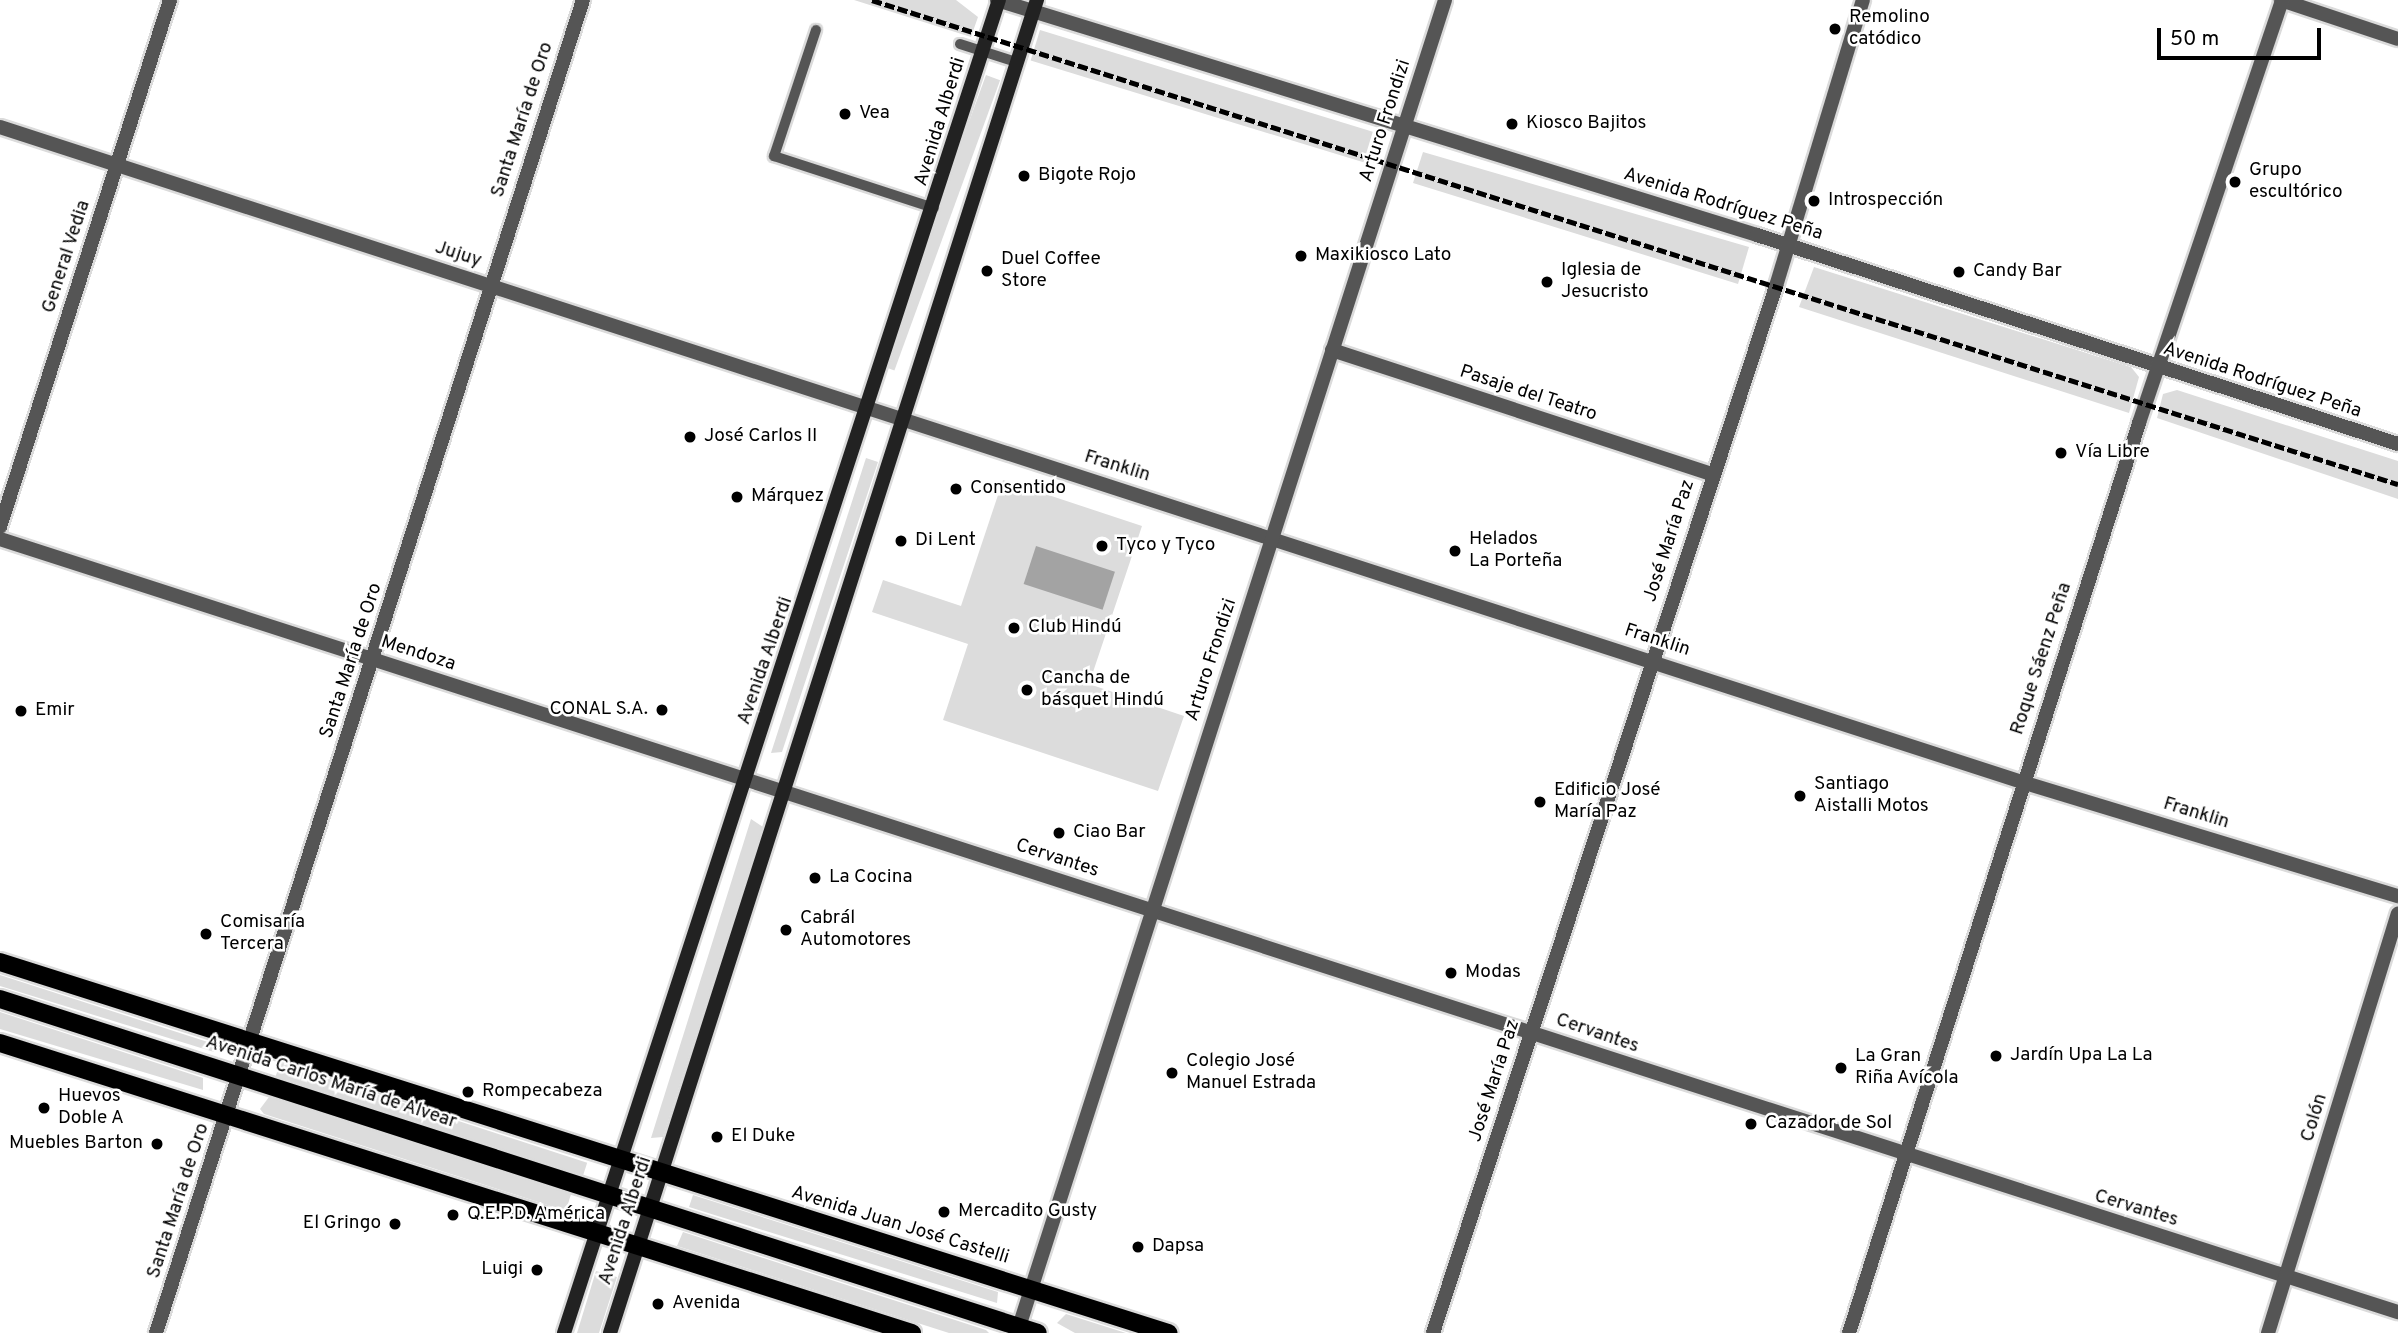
<!DOCTYPE html>
<html>
<head>
<meta charset="utf-8">
<style>
	body { margin:0 }
	#map { position:relative; width:2398px; height:1333px; overflow:hidden; background:#fff; font-family:Overpass,sans-serif }
	div>[style] { position:absolute }
	[style*='--x'] { left:calc(var(--x)*1px); top:calc(var(--y)*1px); width:calc(var(--w)*1px); rotate:calc(var(--a)*1deg) }
	.green>* { inset:0; background:#dcdcdc; transform-origin:0 0 }
	.water>* { inset:0; background:#a3a3a3; transform-origin:0 0 }
	.roads { filter:drop-shadow(2px 0 #dbdbdb) drop-shadow(-2px 0 #dbdbdb) drop-shadow(0 2px #dbdbdb) drop-shadow(0 -2px #dbdbdb) }
	.service>* { height:10px; margin:-5px; padding:0 5px; transform-origin:5px; border-radius:5px; background:#555 }
	.minor>* { height:14px; margin:-7px; padding:0 7px; transform-origin:7px; border-radius:7px; background:#555 }
	.secondary>* { height:14px; margin:-7px; padding:0 7px; transform-origin:7px; border-radius:7px; background:#222 }
	.primary>* { height:18px; margin:-9px; padding:0 9px; transform-origin:9px; border-radius:9px; background:#000 }
	.rail>* { height:5px; margin-top:-2.5px; transform-origin:0; background:repeating-linear-gradient(90deg,#000 0 10px,transparent 0 13.5px) }
	.dots>* { width:19px; height:19px; translate:-50% -50%; box-sizing:border-box; border:4px solid #fff; border-radius:50% }
	span { translate:-50% -50%; white-space:nowrap; text-align:center; line-height:1.15; -webkit-text-stroke:5px #fff; paint-order:stroke }
	.poi-label { font-size:19px; color:#000 }
	.left { translate:0 -50%; text-align:left }
	.right { translate:-100% -50%; text-align:right }
	.street-label { font-size:19px; color:#000 }
	.scale { position:absolute; left:2157px; top:28px; width:164px; height:32px; box-sizing:border-box; border:4px solid #000; border-top:0; padding-left:9px; font-size:21px; line-height:24px; white-space:nowrap; color:#000; -webkit-text-stroke:5px #fff; paint-order:stroke }
</style>
</head>
<body>
<div id="map">
	<div class="green">
		<div style="clip-path:polygon(854px 0,956px 0,978px 17px,971px 37px)"></div>
		<div style="left:1040px;top:30px;width:348px;height:32px;rotate:17deg"></div>
		<div style="left:986px;top:75px;width:15px;height:309px;rotate:20deg"></div>
		<div style="clip-path:polygon(1423px 152px,1749px 247px,1738px 284px,1413px 183px)"></div>
		<div style="clip-path:polygon(1814px 267px,2131px 367px,2139px 377px,2129px 413px,1799px 307px)"></div>
		<div style="clip-path:polygon(2177px 390px,2398px 461px,2398px 499px,2157px 418px,2163px 394px)"></div>
		<div style="clip-path:polygon(866px 458px,878px 462px,782px 752px,771px 753px)"></div>
		<div style="clip-path:polygon(1003px 480px,1142px 526px,1089px 684px,1184px 716px,1158px 791px,943px 720px,968px 644px,872px 612px,883px 580px,961px 606px)"></div>
		<div style="clip-path:polygon(751px 819px,763px 827px,663px 1137px,651px 1138px)"></div>
		<div style="clip-path:polygon(0 975px,214px 1044px,214px 1052px,0 986px)"></div>
		<div style="clip-path:polygon(0 1012px,203px 1078px,203px 1090px,0 1029px)"></div>
		<div style="left:280px;top:1063px;width:323px;height:15px;rotate:18deg"></div>
		<div style="clip-path:polygon(269px 1097px,571px 1194px,566px 1211px,264px 1114px,260px 1109px)"></div>
		<div style="clip-path:polygon(693px 1195px,998px 1292px,997px 1303px,689px 1207px)"></div>
		<div style="clip-path:polygon(683px 1232px,986px 1330px,989px 1333px,949px 1333px,677px 1246px)"></div>
		<div style="clip-path:polygon(596px 1271px,617px 1277px,599px 1333px,577px 1333px)"></div>
		<div style="clip-path:polygon(1066px 1314px,1126px 1333px,1075px 1333px,1057px 1323px)"></div>
	</div>
	<div class="water">
		<div style="left:1036px;top:546px;width:83px;height:40px;rotate:18deg"></div>
	</div>
	<div class="roads">
		<div class="service">
			<div style="--x:816;--y:30;--w:133;--a:108.4"></div>
			<div style="--x:774;--y:156;--w:168;--a:18"></div>
			<div style="--x:960;--y:44;--w:59;--a:17.8"></div>
		</div>
		<div class="minor">
			<div style="--x:997;--y:0;--w:796;--a:17.18"></div>
			<div style="--x:1757;--y:235;--w:674;--a:18.06"></div>
			<div style="--x:2281;--y:0;--w:123;--a:18.4"></div>
			<div style="--x:0;--y:127;--w:2125;--a:17.95"></div>
			<div style="--x:2022;--y:782;--w:393;--a:16.9"></div>
			<div style="--x:1332;--y:350;--w:400;--a:18.1"></div>
			<div style="--x:0;--y:527;--w:554;--a:-72.12"></div>
			<div style="--x:0;--y:539;--w:2520;--a:17.87"></div>
			<div style="--x:156;--y:1333;--w:1400;--a:-72.24"></div>
			<div style="--x:1017;--y:1333;--w:1400;--a:-72.2"></div>
			<div style="--x:1433;--y:1333;--w:1102;--a:-71.86"></div>
			<div style="--x:1776;--y:286;--w:299;--a:-73.1"></div>
			<div style="--x:1849;--y:1333;--w:955;--a:-72.32"></div>
			<div style="--x:2139;--y:423;--w:447;--a:-71.3"></div>
			<div style="--x:2268;--y:1333;--w:439;--a:-72.8"></div>
		</div>
		<div class="secondary">
			<div style="--x:564;--y:1333;--w:1402;--a:-71.93"></div>
			<div style="--x:610;--y:1333;--w:1400;--a:-72.24"></div>
		</div>
		<div class="primary">
			<div style="--x:0;--y:962;--w:1226;--a:17.62"></div>
			<div style="--x:0;--y:999;--w:1090;--a:17.84"></div>
			<div style="--x:0;--y:1043;--w:957;--a:17.64"></div>
		</div>
	</div>
	<div class="rail">
		<div style="--x:872;--y:0;--w:1601;--a:17.6"></div>
	</div>
	<div class="dots">
		<div style="left:1835px;top:29px;background:#000"></div>
		<div style="left:845px;top:114px;background:#000"></div>
		<div style="left:1512px;top:124px;background:#000"></div>
		<div style="left:1024px;top:176px;background:#000"></div>
		<div style="left:2235px;top:182px;background:#000"></div>
		<div style="left:1814px;top:201px;background:#000"></div>
		<div style="left:1301px;top:256px;background:#000"></div>
		<div style="left:987px;top:271px;background:#000"></div>
		<div style="left:1959px;top:272px;background:#000"></div>
		<div style="left:1547px;top:282px;background:#000"></div>
		<div style="left:690px;top:437px;background:#000"></div>
		<div style="left:2061px;top:453px;background:#000"></div>
		<div style="left:956px;top:489px;background:#000"></div>
		<div style="left:737px;top:497px;background:#000"></div>
		<div style="left:901px;top:541px;background:#000"></div>
		<div style="left:1102px;top:546px;background:#000"></div>
		<div style="left:1455px;top:551px;background:#000"></div>
		<div style="left:1014px;top:628px;background:#000"></div>
		<div style="left:1027px;top:690px;background:#000"></div>
		<div style="left:662px;top:710px;background:#000"></div>
		<div style="left:21px;top:711px;background:#000"></div>
		<div style="left:1800px;top:796px;background:#000"></div>
		<div style="left:1540px;top:802px;background:#000"></div>
		<div style="left:1059px;top:833px;background:#000"></div>
		<div style="left:815px;top:878px;background:#000"></div>
		<div style="left:786px;top:930px;background:#000"></div>
		<div style="left:206px;top:934px;background:#000"></div>
		<div style="left:1451px;top:973px;background:#000"></div>
		<div style="left:1996px;top:1056px;background:#000"></div>
		<div style="left:1841px;top:1068px;background:#000"></div>
		<div style="left:1172px;top:1073px;background:#000"></div>
		<div style="left:468px;top:1092px;background:#000"></div>
		<div style="left:44px;top:1108px;background:#000"></div>
		<div style="left:1751px;top:1124px;background:#000"></div>
		<div style="left:717px;top:1137px;background:#000"></div>
		<div style="left:157px;top:1144px;background:#000"></div>
		<div style="left:944px;top:1212px;background:#000"></div>
		<div style="left:453px;top:1215px;background:#000"></div>
		<div style="left:395px;top:1224px;background:#000"></div>
		<div style="left:1138px;top:1247px;background:#000"></div>
		<div style="left:537px;top:1270px;background:#000"></div>
		<div style="left:658px;top:1304px;background:#000"></div>
	</div>
	<div class="poi-label">
		<span class="left" style="left:1849px;top:29px">Remolino<br>catódico</span>
		<span class="left" style="left:859px;top:114px">Vea</span>
		<span class="left" style="left:1526px;top:124px">Kiosco Bajitos</span>
		<span class="left" style="left:2249px;top:182px">Grupo<br>escultórico</span>
		<span class="left" style="left:1038px;top:176px">Bigote Rojo</span>
		<span class="left" style="left:1828px;top:201px">Introspección</span>
		<span class="left" style="left:1315px;top:256px">Maxikiosco Lato</span>
		<span class="left" style="left:1001px;top:271px">Duel Coffee<br>Store</span>
		<span class="left" style="left:1561px;top:282px">Iglesia de<br>Jesucristo</span>
		<span class="left" style="left:1973px;top:272px">Candy Bar</span>
		<span class="left" style="left:704px;top:437px">José Carlos II</span>
		<span class="left" style="left:2075px;top:453px">Vía Libre</span>
		<span class="left" style="left:970px;top:489px">Consentido</span>
		<span class="left" style="left:751px;top:497px">Márquez</span>
		<span class="left" style="left:1469px;top:551px">Helados<br>La Porteña</span>
		<span class="left" style="left:915px;top:541px">Di Lent</span>
		<span class="left" style="left:1116px;top:546px">Tyco y Tyco</span>
		<span class="left" style="left:1028px;top:628px">Club Hindú</span>
		<span class="left" style="left:1041px;top:690px">Cancha de<br>básquet Hindú</span>
		<span class="right" style="left:648px;top:710px">CONAL S.A.</span>
		<span class="left" style="left:35px;top:711px">Emir</span>
		<span class="left" style="left:1814px;top:796px">Santiago<br>Aistalli Motos</span>
		<span class="left" style="left:1554px;top:802px">Edificio José<br>María Paz</span>
		<span class="left" style="left:1073px;top:833px">Ciao Bar</span>
		<span class="left" style="left:829px;top:878px">La Cocina</span>
		<span class="left" style="left:800px;top:930px">Cabrál<br>Automotores</span>
		<span class="left" style="left:220px;top:934px">Comisaría<br>Tercera</span>
		<span class="left" style="left:1465px;top:973px">Modas</span>
		<span class="left" style="left:2010px;top:1056px">Jardín Upa La La</span>
		<span class="left" style="left:1855px;top:1068px">La Gran<br>Riña Avícola</span>
		<span class="left" style="left:1186px;top:1073px">Colegio José<br>Manuel Estrada</span>
		<span class="left" style="left:482px;top:1092px">Rompecabeza</span>
		<span class="left" style="left:58px;top:1108px">Huevos<br>Doble A</span>
		<span class="left" style="left:1765px;top:1124px">Cazador de Sol</span>
		<span class="left" style="left:731px;top:1137px">El Duke</span>
		<span class="right" style="left:143px;top:1144px">Muebles Barton</span>
		<span class="left" style="left:958px;top:1212px">Mercadito Gusty</span>
		<span class="left" style="left:467px;top:1215px">Q.E.P.D. América</span>
		<span class="right" style="left:381px;top:1224px">El Gringo</span>
		<span class="left" style="left:1152px;top:1247px">Dapsa</span>
		<span class="right" style="left:523px;top:1270px">Luigi</span>
		<span class="left" style="left:672px;top:1304px">Avenida</span>
	</div>
	<div class="street-label">
		<span style="left:523px;top:120px;rotate:-72deg">Santa María de Oro</span>
		<span style="left:1386px;top:121px;rotate:-72deg">Arturo Frondizi</span>
		<span style="left:941px;top:122px;rotate:-73deg">Avenida Alberdi</span>
		<span style="left:1723px;top:205px;rotate:17deg">Avenida Rodríguez Peña</span>
		<span style="left:458px;top:255px;rotate:18deg">Jujuy</span>
		<span style="left:67px;top:257px;rotate:-72deg">General Vedia</span>
		<span style="left:2262px;top:381px;rotate:18deg">Avenida Rodríguez Peña</span>
		<span style="left:1528px;top:394px;rotate:18deg">Pasaje del Teatro</span>
		<span style="left:1117px;top:467px;rotate:17deg">Franklin</span>
		<span style="left:1670px;top:541px;rotate:-72deg">José María Paz</span>
		<span style="left:1657px;top:641px;rotate:18deg">Franklin</span>
		<span style="left:418px;top:654px;rotate:18deg">Mendoza</span>
		<span style="left:2042px;top:659px;rotate:-72deg">Roque Sáenz Peña</span>
		<span style="left:1212px;top:660px;rotate:-72deg">Arturo Frondizi</span>
		<span style="left:352px;top:661px;rotate:-72deg">Santa María de Oro</span>
		<span style="left:766px;top:661px;rotate:-71deg">Avenida Alberdi</span>
		<span style="left:2196px;top:814px;rotate:17deg">Franklin</span>
		<span style="left:1057px;top:859px;rotate:18deg">Cervantes</span>
		<span style="left:1597px;top:1034px;rotate:19deg">Cervantes</span>
		<span style="left:1495px;top:1081px;rotate:-72deg">José María Paz</span>
		<span style="left:331px;top:1083px;rotate:18deg">Avenida Carlos María de Alvear</span>
		<span style="left:2315px;top:1118px;rotate:-73deg">Colón</span>
		<span style="left:179px;top:1201px;rotate:-72deg">Santa María de Oro</span>
		<span style="left:2136px;top:1209px;rotate:17deg">Cervantes</span>
		<span style="left:626px;top:1221px;rotate:-72deg">Avenida Alberdi</span>
		<span style="left:900px;top:1226px;rotate:17deg">Avenida Juan José Castelli</span>
	</div>
	<div class="scale">50 m</div>
</div>
</body>
</html>
